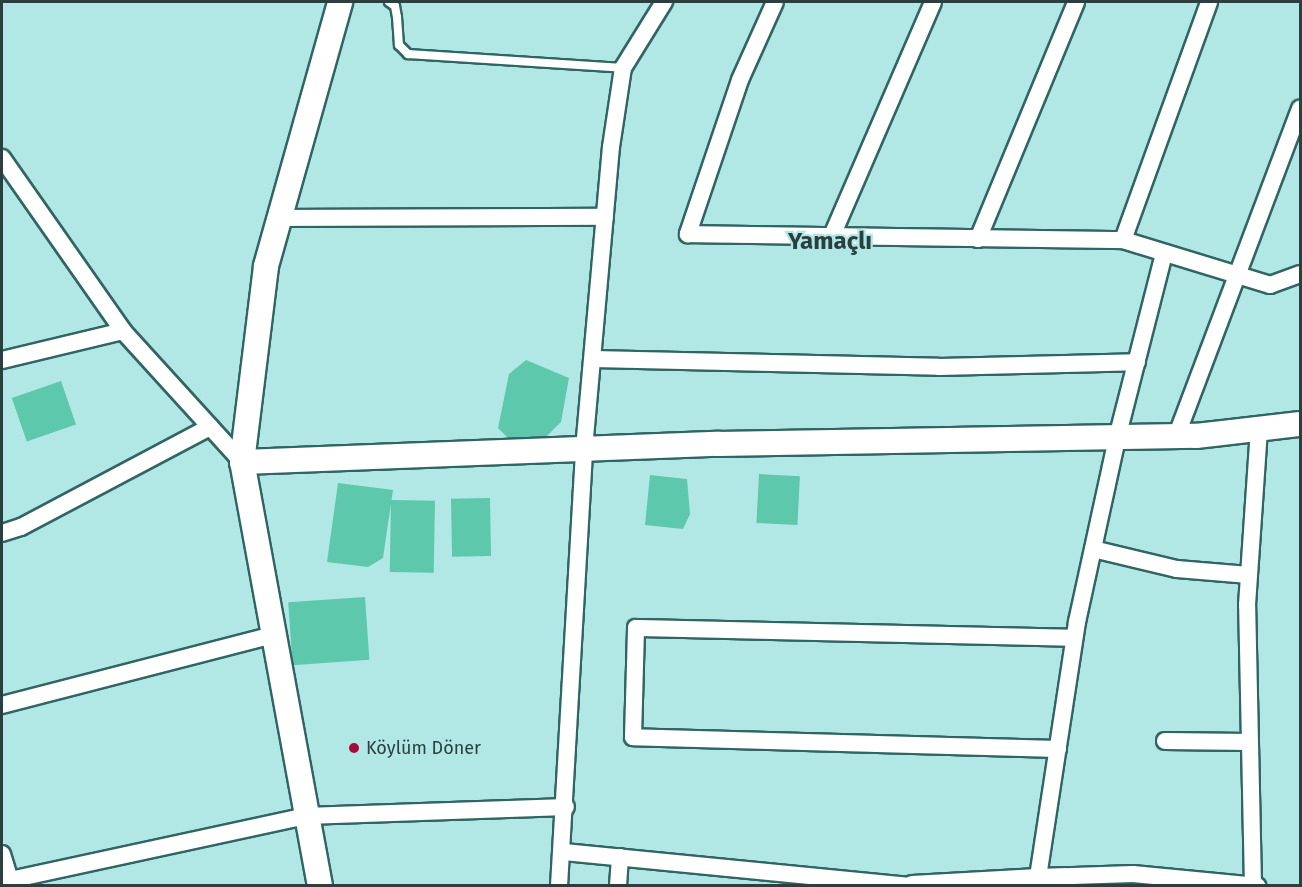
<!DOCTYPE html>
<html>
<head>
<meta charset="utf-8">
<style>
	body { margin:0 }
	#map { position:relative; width:1302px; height:887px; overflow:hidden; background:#b1e8e6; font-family:"Fira Sans",sans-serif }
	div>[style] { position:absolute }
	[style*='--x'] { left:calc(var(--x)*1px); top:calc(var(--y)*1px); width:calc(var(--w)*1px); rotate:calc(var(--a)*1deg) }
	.building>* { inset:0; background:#5dc8ab; transform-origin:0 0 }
	.roads { filter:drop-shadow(2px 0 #316564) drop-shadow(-2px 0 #316564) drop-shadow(0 2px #316564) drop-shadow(0 -2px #316564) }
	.service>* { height:8px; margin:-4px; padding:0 4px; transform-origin:4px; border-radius:4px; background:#fff }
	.minor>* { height:16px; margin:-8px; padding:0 8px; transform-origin:8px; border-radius:8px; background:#fff }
	.secondary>* { height:24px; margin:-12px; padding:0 12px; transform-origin:12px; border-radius:12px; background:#fff }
	.dots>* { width:16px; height:16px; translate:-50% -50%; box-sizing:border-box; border:3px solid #b1e8e6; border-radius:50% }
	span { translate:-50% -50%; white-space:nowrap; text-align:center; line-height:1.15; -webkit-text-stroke:4.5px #b1e8e6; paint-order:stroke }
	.poi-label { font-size:18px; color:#2a4040 }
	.left { translate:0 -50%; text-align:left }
	.district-label { font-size:24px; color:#2a4040; font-weight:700 }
	.frame { position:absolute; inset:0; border:3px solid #2a4040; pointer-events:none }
</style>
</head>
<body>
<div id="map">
	<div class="building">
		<div style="clip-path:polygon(526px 360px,569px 378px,561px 422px,541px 442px,513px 443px,498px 428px,509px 374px)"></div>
		<div style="left:61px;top:381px;width:46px;height:52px;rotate:71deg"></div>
		<div style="left:759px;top:474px;width:41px;height:49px;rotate:3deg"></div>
		<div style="clip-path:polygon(650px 475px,687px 479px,690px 514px,683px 529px,645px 525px)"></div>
		<div style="clip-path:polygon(338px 483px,393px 490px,383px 558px,368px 567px,327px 562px)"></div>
		<div style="left:490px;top:498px;width:58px;height:39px;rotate:89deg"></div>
		<div style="left:391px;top:500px;width:44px;height:72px;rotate:1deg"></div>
		<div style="left:365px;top:597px;width:63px;height:77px;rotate:86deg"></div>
	</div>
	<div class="roads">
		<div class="service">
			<div style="--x:389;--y:2;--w:7;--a:34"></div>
			<div style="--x:395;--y:6;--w:11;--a:80"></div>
			<div style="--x:397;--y:17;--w:28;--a:86"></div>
			<div style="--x:399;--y:45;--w:13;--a:45"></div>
			<div style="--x:408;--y:54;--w:215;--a:3.7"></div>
		</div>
		<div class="minor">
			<div style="--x:775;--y:2;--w:85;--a:114.2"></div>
			<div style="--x:740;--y:80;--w:163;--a:108.7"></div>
			<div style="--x:688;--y:234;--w:435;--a:0.8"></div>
			<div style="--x:1123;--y:240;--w:154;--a:17"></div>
			<div style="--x:1270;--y:285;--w:32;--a:-20"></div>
			<div style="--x:2;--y:158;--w:211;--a:55"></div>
			<div style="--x:123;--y:331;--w:177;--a:47.7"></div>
			<div style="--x:279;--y:218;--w:326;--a:-0.2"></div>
			<div style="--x:831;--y:238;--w:257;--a:-66.6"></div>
			<div style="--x:978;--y:239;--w:256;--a:-67.5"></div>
			<div style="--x:1123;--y:240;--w:253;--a:-70.1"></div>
			<div style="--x:593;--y:359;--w:346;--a:1.3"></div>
			<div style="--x:939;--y:367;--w:198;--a:-1.4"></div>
			<div style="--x:2;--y:360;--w:124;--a:-13.5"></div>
			<div style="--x:1176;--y:437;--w:351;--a:-69.3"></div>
			<div style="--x:2;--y:533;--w:20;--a:-18"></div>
			<div style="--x:21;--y:527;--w:214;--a:-27.9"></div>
			<div style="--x:1093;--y:549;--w:86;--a:13.4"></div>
			<div style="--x:1177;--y:569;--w:72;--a:4.8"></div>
			<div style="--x:2;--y:705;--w:279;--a:-14.5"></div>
			<div style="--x:1165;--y:741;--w:84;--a:0.7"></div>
			<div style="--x:1058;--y:749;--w:425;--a:-178.4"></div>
			<div style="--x:633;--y:737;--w:109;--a:-88.4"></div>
			<div style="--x:636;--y:628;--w:438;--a:1.3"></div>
			<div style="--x:564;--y:852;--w:350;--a:5.6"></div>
			<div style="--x:2;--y:854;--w:34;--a:73"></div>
			<div style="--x:1038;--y:877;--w:95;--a:-1.8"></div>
			<div style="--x:1133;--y:874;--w:125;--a:5.5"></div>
			<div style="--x:10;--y:880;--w:303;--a:-12.2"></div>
			<div style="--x:306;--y:816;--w:260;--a:-2"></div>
			<div style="--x:912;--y:884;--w:126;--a:-3.2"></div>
			<div style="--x:1038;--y:877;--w:258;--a:-81.3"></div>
			<div style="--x:1077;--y:622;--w:188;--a:-77.7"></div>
			<div style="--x:1117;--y:438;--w:191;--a:-75.7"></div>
			<div style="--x:559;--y:886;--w:438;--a:-86.7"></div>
			<div style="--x:584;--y:449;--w:303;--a:-84.9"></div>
			<div style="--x:611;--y:147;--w:80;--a:-81.4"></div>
			<div style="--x:623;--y:68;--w:78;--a:-58.2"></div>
			<div style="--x:618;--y:886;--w:29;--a:-86"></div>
			<div style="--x:1253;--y:886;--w:281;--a:-91.2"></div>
			<div style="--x:1247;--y:605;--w:175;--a:-86.1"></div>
		</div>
		<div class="secondary">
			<div style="--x:242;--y:462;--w:476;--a:-2.2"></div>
			<div style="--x:718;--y:444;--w:478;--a:-1"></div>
			<div style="--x:1196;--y:436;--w:105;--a:-6.6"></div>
			<div style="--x:320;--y:886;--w:431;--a:-100.4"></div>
			<div style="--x:242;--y:462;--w:197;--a:-83"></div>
			<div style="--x:266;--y:266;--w:274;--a:-74.3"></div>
		</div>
	</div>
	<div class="dots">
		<div style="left:354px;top:748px;background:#a50b3b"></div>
	</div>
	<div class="poi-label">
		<span class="left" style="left:366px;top:748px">Köylüm Döner</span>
	</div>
	<div class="district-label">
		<span style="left:830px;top:242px">Yamaçlı</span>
	</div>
	<div class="frame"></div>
</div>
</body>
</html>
